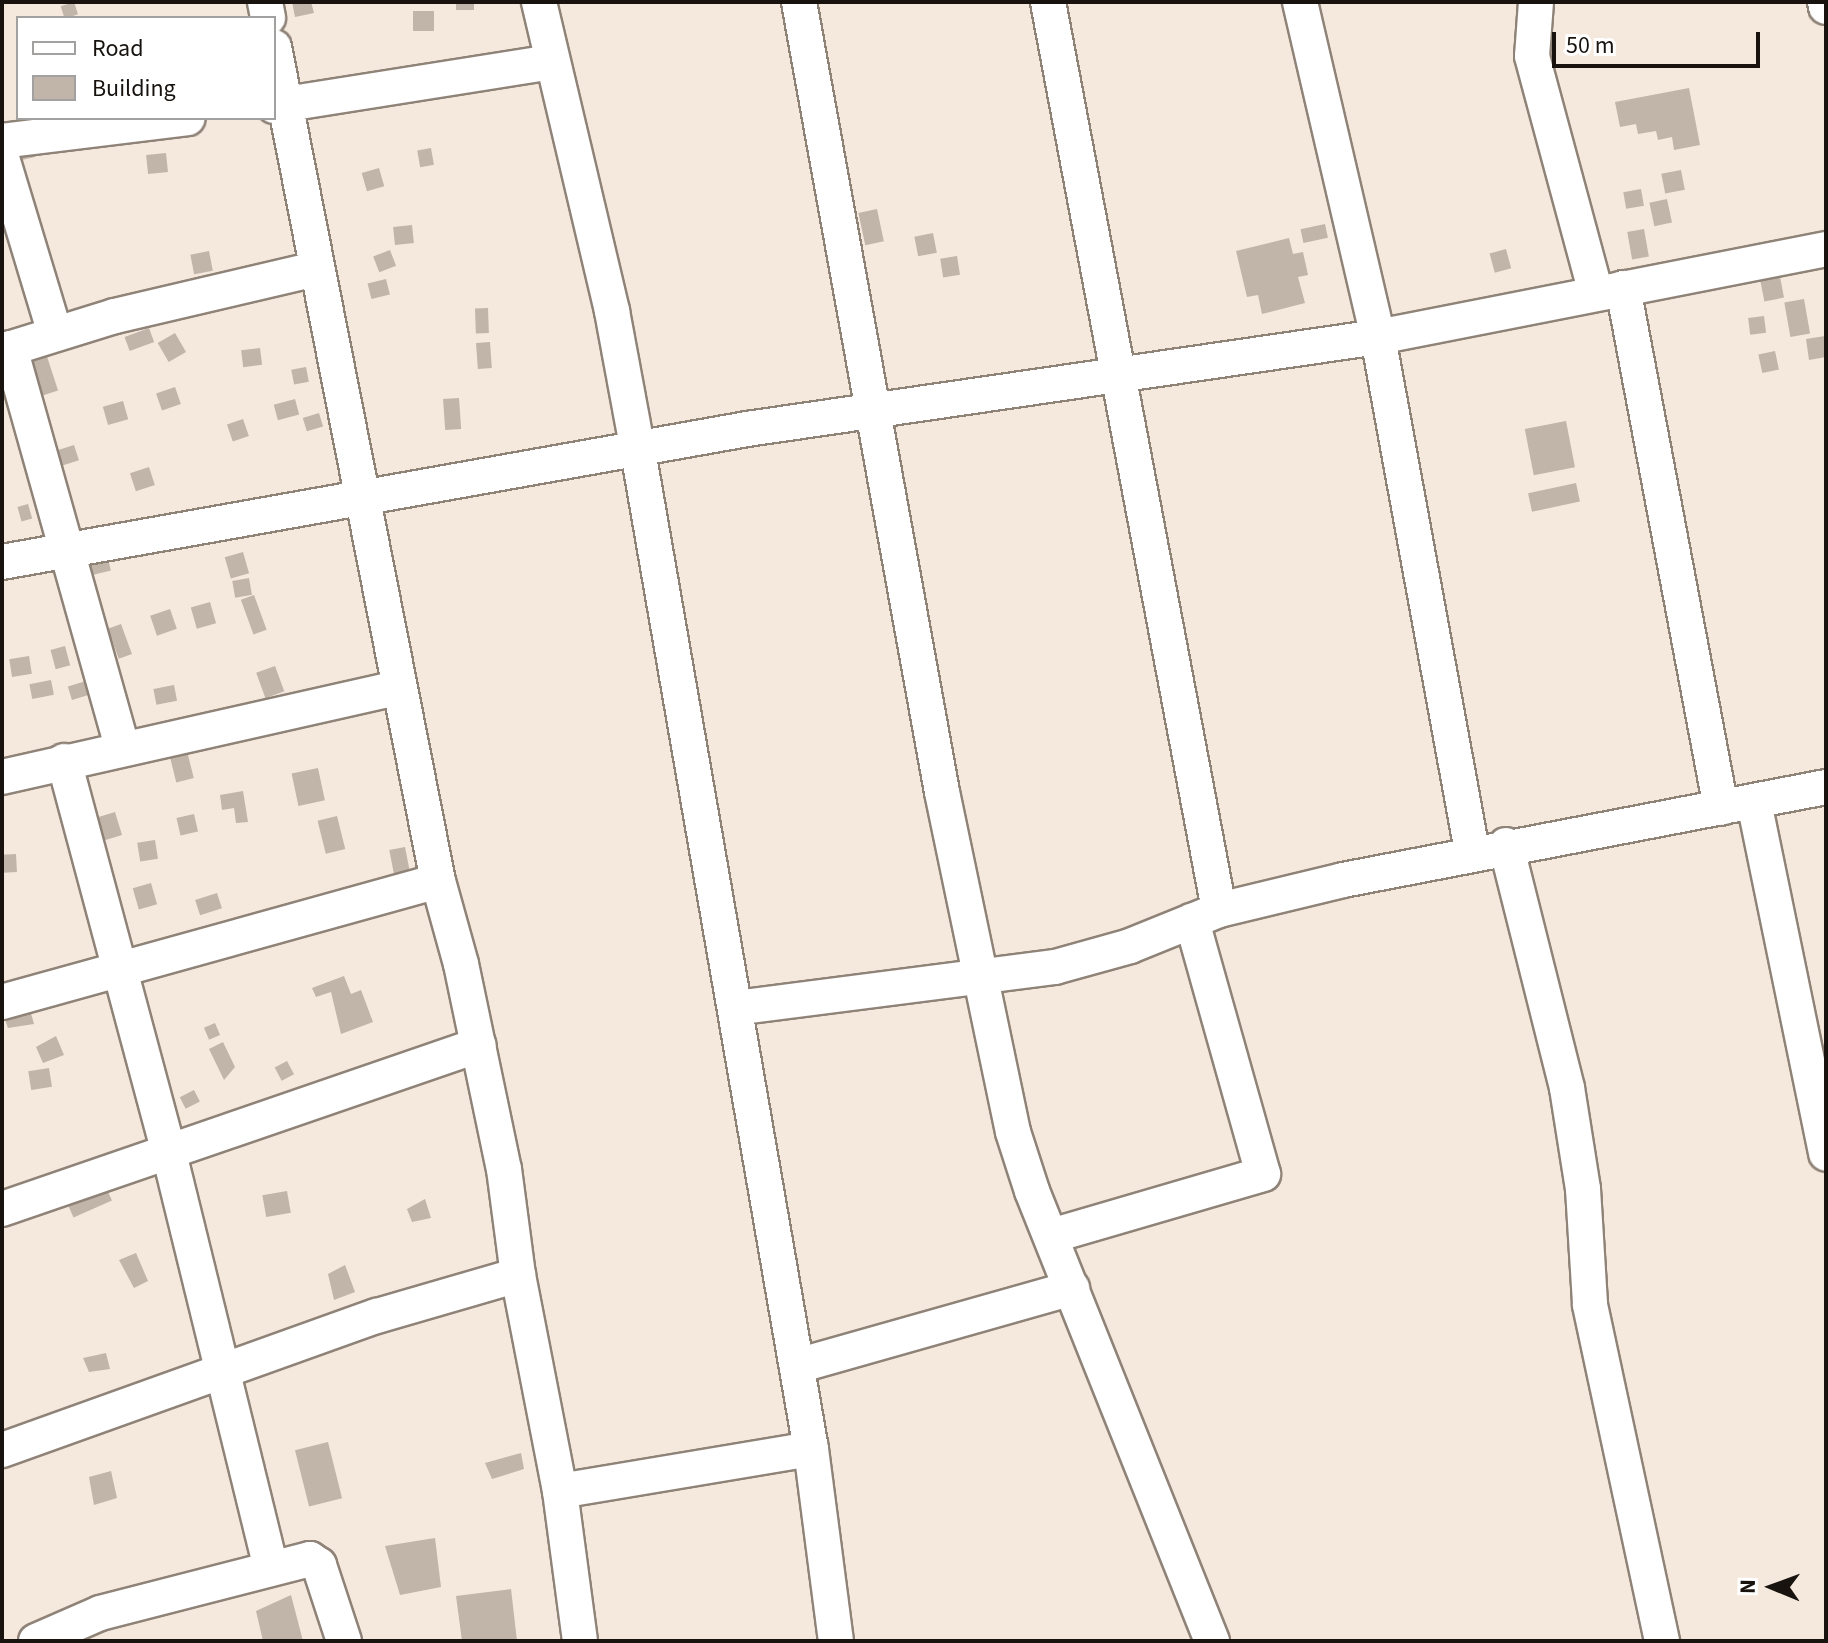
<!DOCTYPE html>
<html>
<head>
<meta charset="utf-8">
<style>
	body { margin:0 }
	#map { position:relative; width:1828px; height:1643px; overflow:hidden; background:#f5e8dc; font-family:"Source Sans 3",sans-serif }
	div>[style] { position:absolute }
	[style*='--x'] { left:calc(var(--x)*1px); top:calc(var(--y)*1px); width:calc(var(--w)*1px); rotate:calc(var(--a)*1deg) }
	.building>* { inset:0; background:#c1b4a9; transform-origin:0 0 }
	.roads { filter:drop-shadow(2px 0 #8f8378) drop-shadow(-2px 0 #8f8378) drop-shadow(0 2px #8f8378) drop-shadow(0 -2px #8f8378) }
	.minor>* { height:34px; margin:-17px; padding:0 17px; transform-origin:17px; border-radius:17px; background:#fff }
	span { translate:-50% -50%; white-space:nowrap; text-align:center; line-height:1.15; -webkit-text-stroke:6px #fff; paint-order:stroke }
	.frame { position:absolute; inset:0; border:4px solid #18130f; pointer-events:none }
	.legend { position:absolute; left:16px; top:16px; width:260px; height:104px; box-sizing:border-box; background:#fff; border:2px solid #a3a19f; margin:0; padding:10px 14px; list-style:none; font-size:24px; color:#18130f }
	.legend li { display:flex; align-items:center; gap:16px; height:40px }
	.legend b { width:40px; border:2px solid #a3a19f }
	.north { position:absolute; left:1732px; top:1547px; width:80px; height:80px; -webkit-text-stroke:6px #fff; paint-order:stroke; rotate:271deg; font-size:22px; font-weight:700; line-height:32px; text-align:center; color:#18130f }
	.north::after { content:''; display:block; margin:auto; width:28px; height:36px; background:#18130f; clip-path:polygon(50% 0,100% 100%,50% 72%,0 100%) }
	.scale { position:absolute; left:1552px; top:32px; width:208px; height:36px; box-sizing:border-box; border:4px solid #18130f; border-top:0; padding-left:10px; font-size:24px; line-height:28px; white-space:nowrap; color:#18130f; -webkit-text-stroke:6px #fff; paint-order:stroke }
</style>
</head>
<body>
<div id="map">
	<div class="building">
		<div style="left:74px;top:2px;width:13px;height:14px;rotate:72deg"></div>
		<div style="clip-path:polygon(292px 2px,311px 2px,314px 13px,295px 17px)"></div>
		<div style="left:456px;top:2px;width:18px;height:8px"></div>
		<div style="left:434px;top:11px;width:20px;height:21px;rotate:90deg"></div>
		<div style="clip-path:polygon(1689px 88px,1700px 145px,1674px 150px,1672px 137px,1658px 140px,1656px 131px,1638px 134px,1636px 124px,1620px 127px,1615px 102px)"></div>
		<div style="left:33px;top:144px;width:13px;height:19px;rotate:77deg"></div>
		<div style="left:431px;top:148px;width:17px;height:14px;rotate:80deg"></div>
		<div style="left:166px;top:153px;width:19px;height:20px;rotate:84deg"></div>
		<div style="left:379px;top:168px;width:19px;height:18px;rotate:74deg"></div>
		<div style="left:1681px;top:170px;width:20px;height:20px;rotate:79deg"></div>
		<div style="left:1641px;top:189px;width:17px;height:18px;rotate:80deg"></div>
		<div style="left:1667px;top:199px;width:24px;height:18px;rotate:78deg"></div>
		<div style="left:877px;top:209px;width:33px;height:19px;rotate:78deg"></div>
		<div style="left:1325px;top:224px;width:14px;height:25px;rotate:78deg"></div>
		<div style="left:412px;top:225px;width:18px;height:19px;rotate:84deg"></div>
		<div style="left:1644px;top:229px;width:28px;height:17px;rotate:80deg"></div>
		<div style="left:933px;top:233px;width:20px;height:19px;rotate:79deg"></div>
		<div style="clip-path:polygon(1289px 238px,1293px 254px,1303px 252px,1308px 275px,1298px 277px,1305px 303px,1262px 314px,1258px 295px,1247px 297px,1236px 251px)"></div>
		<div style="left:1506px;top:249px;width:20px;height:17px;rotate:75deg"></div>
		<div style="left:390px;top:250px;width:17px;height:18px;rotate:69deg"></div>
		<div style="left:209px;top:251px;width:20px;height:19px;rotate:79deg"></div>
		<div style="left:957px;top:256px;width:19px;height:17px;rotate:81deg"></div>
		<div style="left:1780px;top:277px;width:21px;height:20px;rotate:79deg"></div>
		<div style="left:386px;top:279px;width:16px;height:19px;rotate:76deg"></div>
		<div style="left:1804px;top:299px;width:35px;height:20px;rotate:80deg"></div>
		<div style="left:488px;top:308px;width:25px;height:13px;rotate:88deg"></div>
		<div style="left:1764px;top:316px;width:17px;height:16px;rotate:83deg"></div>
		<div style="left:149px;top:328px;width:15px;height:26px;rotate:70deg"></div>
		<div style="left:175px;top:333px;width:22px;height:20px;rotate:60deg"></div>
		<div style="clip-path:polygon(1825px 336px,1826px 357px,1809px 360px,1806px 339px)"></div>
		<div style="left:42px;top:341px;width:52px;height:18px;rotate:72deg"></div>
		<div style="left:490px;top:342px;width:26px;height:14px;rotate:86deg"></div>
		<div style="left:260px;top:348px;width:17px;height:19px;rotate:83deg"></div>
		<div style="left:1775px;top:351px;width:19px;height:17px;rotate:78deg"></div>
		<div style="left:306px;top:367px;width:15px;height:15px;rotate:79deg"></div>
		<div style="left:175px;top:387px;width:18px;height:20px;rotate:71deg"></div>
		<div style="left:459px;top:398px;width:31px;height:16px;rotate:86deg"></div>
		<div style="left:295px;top:399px;width:16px;height:22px;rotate:75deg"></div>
		<div style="left:123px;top:401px;width:19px;height:21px;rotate:74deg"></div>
		<div style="left:319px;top:413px;width:14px;height:17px;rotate:73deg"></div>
		<div style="left:243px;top:419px;width:18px;height:17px;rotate:71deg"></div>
		<div style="left:1566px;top:421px;width:47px;height:42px;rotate:79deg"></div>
		<div style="left:74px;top:445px;width:16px;height:19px;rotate:72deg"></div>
		<div style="left:149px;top:467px;width:19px;height:20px;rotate:72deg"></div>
		<div style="left:1576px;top:483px;width:19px;height:49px;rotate:78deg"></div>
		<div style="left:28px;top:504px;width:15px;height:11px;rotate:74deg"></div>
		<div style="left:243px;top:552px;width:22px;height:19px;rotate:74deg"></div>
		<div style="left:107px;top:555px;width:16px;height:19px;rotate:76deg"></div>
		<div style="left:249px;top:578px;width:17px;height:17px;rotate:80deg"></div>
		<div style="left:254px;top:595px;width:37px;height:14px;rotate:70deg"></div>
		<div style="left:210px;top:602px;width:22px;height:20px;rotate:74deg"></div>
		<div style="left:170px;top:609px;width:21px;height:21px;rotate:71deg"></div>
		<div style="left:121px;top:624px;width:32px;height:14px;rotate:70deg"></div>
		<div style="left:65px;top:646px;width:20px;height:15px;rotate:75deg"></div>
		<div style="left:29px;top:656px;width:18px;height:20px;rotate:81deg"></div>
		<div style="left:275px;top:666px;width:27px;height:20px;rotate:70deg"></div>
		<div style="left:51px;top:680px;width:15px;height:22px;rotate:79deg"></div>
		<div style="left:86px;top:681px;width:14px;height:19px;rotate:73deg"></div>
		<div style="left:174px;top:685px;width:16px;height:21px;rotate:79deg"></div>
		<div style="left:186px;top:747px;width:32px;height:18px;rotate:76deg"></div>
		<div style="left:318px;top:768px;width:33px;height:27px;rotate:78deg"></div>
		<div style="clip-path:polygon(243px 791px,248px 822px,236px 823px,234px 808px,222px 810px,220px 795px)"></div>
		<div style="left:115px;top:812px;width:24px;height:18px;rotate:73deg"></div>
		<div style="left:194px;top:814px;width:18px;height:18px;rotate:77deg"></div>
		<div style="left:337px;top:816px;width:34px;height:20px;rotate:76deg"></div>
		<div style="left:155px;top:840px;width:19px;height:18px;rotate:81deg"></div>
		<div style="left:405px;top:847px;width:25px;height:16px;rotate:79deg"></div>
		<div style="left:16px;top:854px;width:18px;height:14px;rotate:87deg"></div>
		<div style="left:151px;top:883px;width:22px;height:19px;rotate:74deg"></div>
		<div style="left:217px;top:893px;width:16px;height:23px;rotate:72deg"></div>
		<div style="clip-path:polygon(344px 976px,351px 994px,361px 990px,373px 1022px,341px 1034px,331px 992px,316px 997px,312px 988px)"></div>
		<div style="clip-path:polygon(29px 1006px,34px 1024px,8px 1028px,3px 1014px)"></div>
		<div style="left:215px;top:1023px;width:13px;height:12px;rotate:67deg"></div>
		<div style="clip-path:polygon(56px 1036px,64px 1055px,43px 1063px,36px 1047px)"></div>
		<div style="clip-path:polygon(223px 1042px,235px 1067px,224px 1080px,209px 1049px)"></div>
		<div style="left:287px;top:1061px;width:15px;height:14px;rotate:62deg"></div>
		<div style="left:49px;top:1068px;width:19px;height:21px;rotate:81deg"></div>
		<div style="left:194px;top:1090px;width:13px;height:16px;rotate:63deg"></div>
		<div style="left:105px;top:1185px;width:17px;height:42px;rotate:66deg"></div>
		<div style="left:287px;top:1191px;width:22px;height:25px;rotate:80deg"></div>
		<div style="clip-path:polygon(425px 1199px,431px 1218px,412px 1222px,407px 1209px)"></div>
		<div style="clip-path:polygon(136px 1253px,148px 1281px,134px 1288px,119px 1260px)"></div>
		<div style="clip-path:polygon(345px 1265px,355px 1292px,334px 1300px,328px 1274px)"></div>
		<div style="clip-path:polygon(106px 1353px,110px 1369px,89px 1372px,83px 1358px)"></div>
		<div style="left:328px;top:1442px;width:58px;height:34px;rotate:76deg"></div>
		<div style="clip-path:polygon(521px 1453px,524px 1469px,492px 1479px,485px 1463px)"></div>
		<div style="clip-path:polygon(111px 1471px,117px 1498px,94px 1505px,89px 1477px)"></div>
		<div style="clip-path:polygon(435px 1538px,441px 1587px,400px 1595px,385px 1546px)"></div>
		<div style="clip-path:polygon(511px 1589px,517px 1641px,462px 1641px,456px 1596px)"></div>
		<div style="clip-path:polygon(291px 1595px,303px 1641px,263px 1641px,256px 1611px)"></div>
	</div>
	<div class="roads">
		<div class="minor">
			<div style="--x:265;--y:2;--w:16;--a:79"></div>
			<div style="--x:539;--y:2;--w:318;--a:76.7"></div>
			<div style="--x:612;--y:311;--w:142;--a:79.5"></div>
			<div style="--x:638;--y:451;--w:1013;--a:80.17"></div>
			<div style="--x:811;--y:1449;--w:194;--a:82.6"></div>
			<div style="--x:799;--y:2;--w:803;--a:79.74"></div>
			<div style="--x:942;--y:792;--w:347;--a:78.2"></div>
			<div style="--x:1013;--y:1132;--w:62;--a:72.1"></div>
			<div style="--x:1032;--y:1191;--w:485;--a:68.2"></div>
			<div style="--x:1048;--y:2;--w:924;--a:79.33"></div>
			<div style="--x:1300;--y:2;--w:344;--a:76.9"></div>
			<div style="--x:1378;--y:337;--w:523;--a:79.64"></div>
			<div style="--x:1536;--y:2;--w:54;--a:94.2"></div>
			<div style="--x:1532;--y:56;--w:246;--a:74.9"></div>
			<div style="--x:1825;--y:2;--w:5;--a:79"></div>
			<div style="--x:274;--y:47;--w:850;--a:78.88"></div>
			<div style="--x:438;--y:881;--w:86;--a:74.5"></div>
			<div style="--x:461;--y:964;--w:209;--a:78.2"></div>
			<div style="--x:504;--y:1169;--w:107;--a:82.5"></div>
			<div style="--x:518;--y:1275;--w:220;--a:79"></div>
			<div style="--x:560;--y:1491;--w:151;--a:82.4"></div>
			<div style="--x:274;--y:106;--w:281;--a:-9"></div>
			<div style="--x:2;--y:141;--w:187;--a:-7"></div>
			<div style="--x:2;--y:158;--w:183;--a:73.2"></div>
			<div style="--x:1623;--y:288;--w:529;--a:79.33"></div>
			<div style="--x:10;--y:348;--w:414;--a:74.3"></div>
			<div style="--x:2;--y:351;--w:118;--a:-17.2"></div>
			<div style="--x:115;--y:316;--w:206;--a:-13.2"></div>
			<div style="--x:2;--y:562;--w:757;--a:-10.12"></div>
			<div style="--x:747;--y:429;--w:638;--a:-8.3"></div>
			<div style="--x:1378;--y:337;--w:457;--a:-11.1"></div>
			<div style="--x:64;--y:761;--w:402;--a:75"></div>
			<div style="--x:168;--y:1149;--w:432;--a:76.2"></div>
			<div style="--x:2;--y:777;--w:406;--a:-12.7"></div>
			<div style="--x:1754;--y:802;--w:359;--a:78.4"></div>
			<div style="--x:1506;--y:845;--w:251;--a:75.9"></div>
			<div style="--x:1567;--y:1088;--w:102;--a:81"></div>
			<div style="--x:1583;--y:1189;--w:116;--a:86.5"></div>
			<div style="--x:1590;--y:1305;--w:344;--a:77.9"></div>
			<div style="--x:2;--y:1002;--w:452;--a:-15.5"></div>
			<div style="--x:735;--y:1008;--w:323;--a:-7.3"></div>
			<div style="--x:1055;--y:967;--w:78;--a:-15.6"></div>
			<div style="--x:1130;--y:946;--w:96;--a:-22"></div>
			<div style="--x:1219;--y:910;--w:128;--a:-13.6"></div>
			<div style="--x:1343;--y:880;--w:492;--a:-10.9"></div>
			<div style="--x:2;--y:1209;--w:504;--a:-18.97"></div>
			<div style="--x:1051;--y:1236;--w:221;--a:-16.3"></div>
			<div style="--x:1263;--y:1174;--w:263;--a:-105.7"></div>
			<div style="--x:797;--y:1366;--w:286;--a:-15.8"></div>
			<div style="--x:2;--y:1450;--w:398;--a:-19.7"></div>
			<div style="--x:377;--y:1316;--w:147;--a:-16.2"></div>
			<div style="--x:560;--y:1491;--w:254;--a:-9.5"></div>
			<div style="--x:36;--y:1641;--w:70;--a:-23.6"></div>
			<div style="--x:100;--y:1613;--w:217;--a:-14.4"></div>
			<div style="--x:310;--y:1559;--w:11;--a:34"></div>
			<div style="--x:319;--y:1565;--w:80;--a:71.8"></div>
		</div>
	</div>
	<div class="frame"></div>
	<ul class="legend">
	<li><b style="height:10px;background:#fff"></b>Road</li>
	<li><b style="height:22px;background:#c1b4a9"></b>Building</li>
	</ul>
	<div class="north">N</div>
	<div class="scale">50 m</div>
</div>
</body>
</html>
